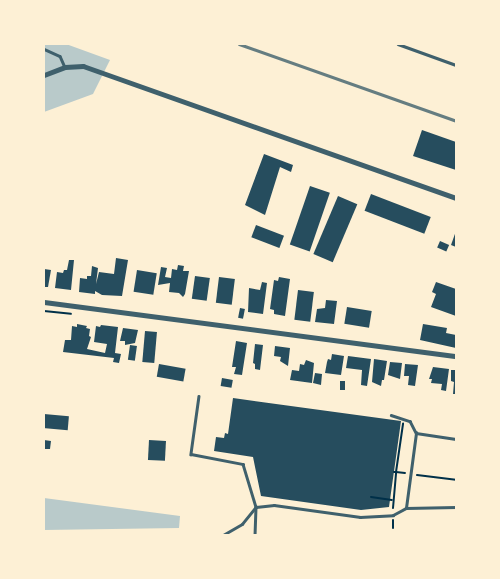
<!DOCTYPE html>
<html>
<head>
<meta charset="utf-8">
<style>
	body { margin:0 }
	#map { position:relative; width:500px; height:579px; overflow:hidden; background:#fdf0d5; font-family:Manrope,sans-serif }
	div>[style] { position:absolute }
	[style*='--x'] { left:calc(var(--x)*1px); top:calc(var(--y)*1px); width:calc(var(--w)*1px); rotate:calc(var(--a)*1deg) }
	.green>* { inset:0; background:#b9caca }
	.building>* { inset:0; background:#264d5e; transform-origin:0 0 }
	.path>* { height:2px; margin:-1px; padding:0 1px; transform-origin:1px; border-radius:1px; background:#003049 }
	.service>* { height:2.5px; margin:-1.25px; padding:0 1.25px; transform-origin:1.25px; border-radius:1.25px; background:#3f606c }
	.minor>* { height:5px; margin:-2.5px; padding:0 2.5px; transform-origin:2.5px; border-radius:2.5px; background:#3f606c }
	.rail>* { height:3px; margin:-1.5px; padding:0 1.5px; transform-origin:1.5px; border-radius:1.5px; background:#657d81 }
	span { translate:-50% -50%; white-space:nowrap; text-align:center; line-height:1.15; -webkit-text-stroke:5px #fdf0d5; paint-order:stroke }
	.frame { position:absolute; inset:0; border:45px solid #fdf0d5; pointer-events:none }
</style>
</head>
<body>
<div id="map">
	<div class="green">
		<div style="clip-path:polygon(44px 44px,66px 44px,110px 60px,93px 94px,44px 112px)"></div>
		<div style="clip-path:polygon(44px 498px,180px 516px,179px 528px,44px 530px)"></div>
	</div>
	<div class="building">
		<div style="clip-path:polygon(422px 130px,456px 142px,456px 170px,413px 156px)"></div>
		<div style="clip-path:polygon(264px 154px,293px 165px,291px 172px,280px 167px,265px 215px,245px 205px)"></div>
		<div style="left:310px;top:186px;width:21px;height:62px;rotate:19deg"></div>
		<div style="left:371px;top:194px;width:64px;height:18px;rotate:21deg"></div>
		<div style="left:338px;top:196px;width:21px;height:63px;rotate:23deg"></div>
		<div style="left:256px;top:225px;width:30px;height:13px;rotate:21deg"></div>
		<div style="clip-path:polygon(456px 231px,456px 247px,451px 245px)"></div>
		<div style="left:440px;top:241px;width:10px;height:7px;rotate:24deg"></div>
		<div style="clip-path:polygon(116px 258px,128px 260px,122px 296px,102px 295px,95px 291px,95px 294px,79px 292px,80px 278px,87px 279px,87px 276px,91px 276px,92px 266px,98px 268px,96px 284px,99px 272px,114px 274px)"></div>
		<div style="clip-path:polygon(69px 260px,74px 260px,71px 290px,55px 288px,57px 272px,63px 273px,64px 270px,67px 270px)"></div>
		<div style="clip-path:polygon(178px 265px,184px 266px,183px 271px,189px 271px,185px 294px,183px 297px,179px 293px,169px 292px,170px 283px,158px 285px,161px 267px,167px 268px,165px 277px,171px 278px,172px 269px,177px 270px)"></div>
		<div style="clip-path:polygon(44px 269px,51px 270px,48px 287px,44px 287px)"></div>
		<div style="left:137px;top:270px;width:20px;height:22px;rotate:9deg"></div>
		<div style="left:195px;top:276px;width:15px;height:23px;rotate:8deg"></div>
		<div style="left:219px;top:277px;width:16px;height:26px;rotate:7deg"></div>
		<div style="clip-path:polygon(279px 277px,290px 279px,285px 316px,274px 314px,274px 310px,270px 309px,274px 280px,278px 281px)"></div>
		<div style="clip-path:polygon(262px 282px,267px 283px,263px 314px,248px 312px,249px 288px,260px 290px)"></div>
		<div style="clip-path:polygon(436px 282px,456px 289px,456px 316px,431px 307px,436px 294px,432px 292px)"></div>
		<div style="left:298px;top:290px;width:16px;height:30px;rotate:7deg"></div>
		<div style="clip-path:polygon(326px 300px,337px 301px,334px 324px,315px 322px,317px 309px,325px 308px)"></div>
		<div style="left:347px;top:307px;width:25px;height:17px;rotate:9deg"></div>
		<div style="left:240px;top:308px;width:5px;height:10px;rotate:11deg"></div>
		<div style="clip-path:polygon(77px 324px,87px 326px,86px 328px,90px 329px,89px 336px,91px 337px,87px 349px,105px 353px,107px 344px,94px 342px,96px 326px,100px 327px,101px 325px,118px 327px,115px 353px,121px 354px,119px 363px,113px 362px,114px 358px,63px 352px,65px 340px,71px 340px,72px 326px,77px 327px)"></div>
		<div style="clip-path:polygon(423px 324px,447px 328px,446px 333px,456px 335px,456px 348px,420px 340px)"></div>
		<div style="clip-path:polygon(123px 328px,138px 330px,135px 343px,125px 345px,125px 341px,120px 341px)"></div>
		<div style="left:145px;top:331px;width:12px;height:31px;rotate:5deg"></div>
		<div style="clip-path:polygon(236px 341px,247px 343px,242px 375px,234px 374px,236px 367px,232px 367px)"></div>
		<div style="clip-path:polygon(255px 344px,263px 345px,260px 370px,255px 369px,255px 364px,253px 363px)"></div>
		<div style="left:130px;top:345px;width:7px;height:15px;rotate:8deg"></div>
		<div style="clip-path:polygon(275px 346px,290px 348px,288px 366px,280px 361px,281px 357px,274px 356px)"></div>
		<div style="clip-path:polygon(332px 354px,344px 356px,341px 375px,325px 373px,327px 362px,328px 359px,331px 360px)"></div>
		<div style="clip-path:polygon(348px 356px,371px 359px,367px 386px,361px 385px,362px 370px,346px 368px)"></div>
		<div style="clip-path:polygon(374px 359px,387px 361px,384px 380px,382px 380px,381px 386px,372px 382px)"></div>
		<div style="clip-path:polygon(306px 360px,314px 363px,312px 383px,290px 380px,292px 370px,299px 371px,300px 364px,304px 365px)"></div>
		<div style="clip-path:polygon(390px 362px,402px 363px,400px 379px,388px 375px)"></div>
		<div style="left:159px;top:364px;width:27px;height:13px;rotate:10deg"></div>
		<div style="clip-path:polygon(405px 364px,418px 365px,415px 386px,408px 385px,409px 376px,404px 376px)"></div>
		<div style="clip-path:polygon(433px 367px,449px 369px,446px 391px,441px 390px,442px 384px,431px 383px,432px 379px,429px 379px)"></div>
		<div style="clip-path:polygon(451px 370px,456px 370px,456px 394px,453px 394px,454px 382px,451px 381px)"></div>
		<div style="clip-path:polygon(315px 373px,322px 374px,321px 385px,313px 383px)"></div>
		<div style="left:222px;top:378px;width:11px;height:8px;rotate:10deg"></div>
		<div style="left:340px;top:381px;width:5px;height:9px"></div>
		<div style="clip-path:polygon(233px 398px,401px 421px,389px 507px,361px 510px,261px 496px,253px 457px,214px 451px,216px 437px,224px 438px,225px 433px,228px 434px)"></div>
		<div style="left:44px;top:414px;width:25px;height:14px;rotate:5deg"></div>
		<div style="clip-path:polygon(44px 440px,51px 441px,50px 449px,45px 449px,45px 452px)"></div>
		<div style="left:149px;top:440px;width:17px;height:20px;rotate:3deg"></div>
	</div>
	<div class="path">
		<div style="--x:44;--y:311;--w:27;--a:6"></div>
		<div style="--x:394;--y:472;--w:2;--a:0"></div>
		<div style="--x:396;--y:472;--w:49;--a:-81.7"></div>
		<div style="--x:417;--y:475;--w:39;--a:7"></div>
		<div style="--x:371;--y:497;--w:21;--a:8"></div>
		<div style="--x:393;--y:508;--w:36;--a:-85"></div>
		<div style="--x:396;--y:472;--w:9;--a:6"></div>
		<div style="--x:393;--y:528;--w:8;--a:-90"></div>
	</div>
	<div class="service">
		<div style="--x:398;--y:44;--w:62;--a:19.9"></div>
		<div style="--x:44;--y:49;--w:17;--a:24"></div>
		<div style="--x:60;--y:56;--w:12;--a:66"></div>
		<div style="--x:199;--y:396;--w:59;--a:97.9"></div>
		<div style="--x:191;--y:454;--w:53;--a:10.9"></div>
		<div style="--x:243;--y:464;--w:45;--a:73.2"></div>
		<div style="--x:256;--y:507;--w:28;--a:92"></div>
		<div style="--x:391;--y:415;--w:20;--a:18"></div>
		<div style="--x:410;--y:421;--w:13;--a:63"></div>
		<div style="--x:406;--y:508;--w:76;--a:-82.4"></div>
		<div style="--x:416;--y:433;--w:40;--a:8.5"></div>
		<div style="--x:223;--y:535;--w:22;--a:-30"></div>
		<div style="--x:242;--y:524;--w:22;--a:-51"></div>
		<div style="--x:256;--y:507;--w:18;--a:-6"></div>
		<div style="--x:274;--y:505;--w:87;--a:7.9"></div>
		<div style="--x:360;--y:517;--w:33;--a:-3"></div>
		<div style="--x:393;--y:515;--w:15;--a:-28"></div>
		<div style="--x:406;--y:508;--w:50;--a:-1.1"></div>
	</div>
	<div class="minor">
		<div style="--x:44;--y:75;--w:22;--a:-21"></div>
		<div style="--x:65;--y:67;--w:18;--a:-3"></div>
		<div style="--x:83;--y:66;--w:396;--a:19.5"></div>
		<div style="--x:44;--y:302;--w:416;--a:7.5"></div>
	</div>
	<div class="rail">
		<div style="--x:239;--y:44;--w:230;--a:19.5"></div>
	</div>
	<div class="frame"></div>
</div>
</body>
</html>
